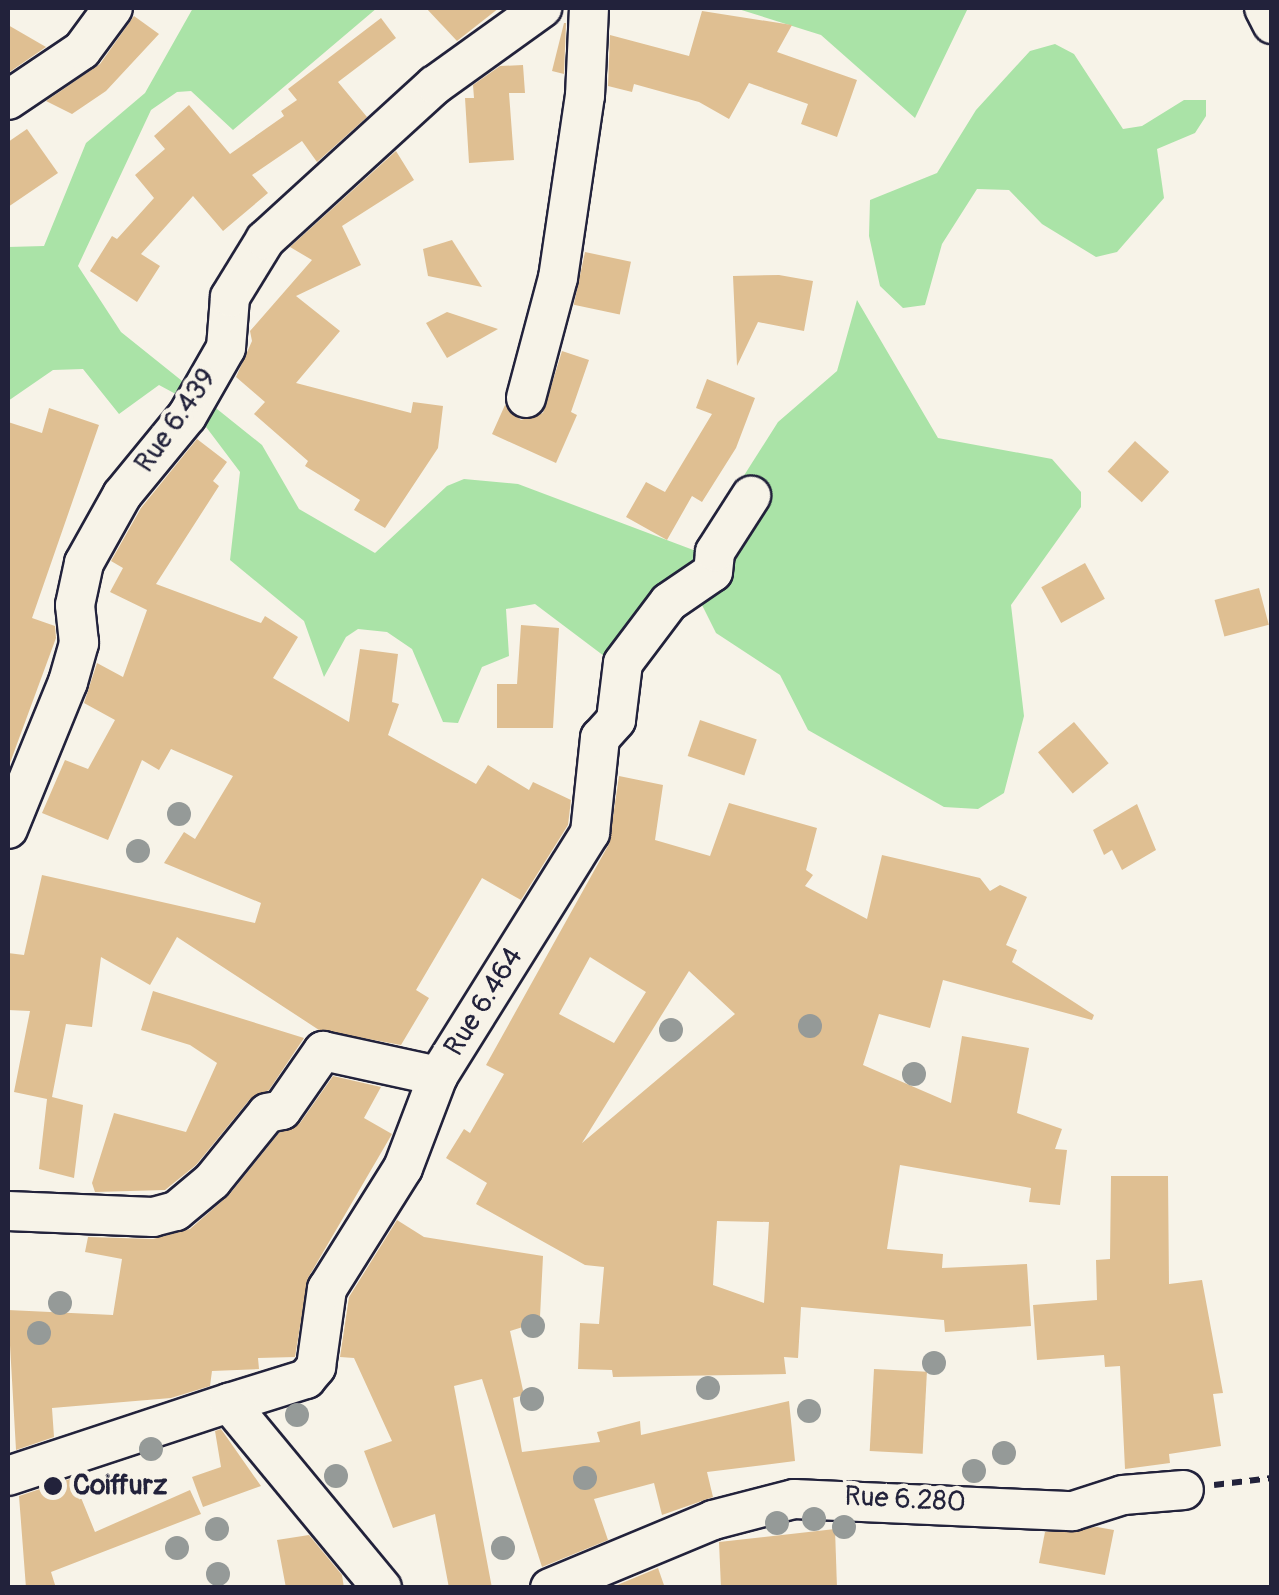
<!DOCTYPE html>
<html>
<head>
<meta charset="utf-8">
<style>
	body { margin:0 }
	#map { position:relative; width:1279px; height:1595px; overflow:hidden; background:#f7f3e8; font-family:Pangolin,sans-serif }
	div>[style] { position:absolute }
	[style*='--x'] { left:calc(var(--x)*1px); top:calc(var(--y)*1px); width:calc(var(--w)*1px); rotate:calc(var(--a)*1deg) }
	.green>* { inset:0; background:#aae3a7 }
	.building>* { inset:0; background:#dfbf92; transform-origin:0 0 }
	.path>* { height:6px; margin-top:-3px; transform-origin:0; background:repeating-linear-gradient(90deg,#22223b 0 10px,transparent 0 18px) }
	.roads { filter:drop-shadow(2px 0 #22223b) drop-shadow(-2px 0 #22223b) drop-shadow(0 2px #22223b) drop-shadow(0 -2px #22223b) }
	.minor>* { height:38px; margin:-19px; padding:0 19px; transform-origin:19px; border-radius:19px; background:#f7f3e8 }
	.trees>* { width:24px; height:24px; margin:-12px; border-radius:50%; background:#959a98 }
	.dots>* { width:28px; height:28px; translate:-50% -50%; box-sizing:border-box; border:5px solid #f7f3e8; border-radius:50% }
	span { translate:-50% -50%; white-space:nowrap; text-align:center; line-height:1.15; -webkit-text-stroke:9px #f7f3e8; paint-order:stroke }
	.street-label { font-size:28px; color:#22223b }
	.poi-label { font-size:28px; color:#22223b; font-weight:700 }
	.left { translate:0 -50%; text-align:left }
	.frame { position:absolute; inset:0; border:10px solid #22223b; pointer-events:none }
</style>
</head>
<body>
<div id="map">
	<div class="green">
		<div style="clip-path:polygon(193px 8px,377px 8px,233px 130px,191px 91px,177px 92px,151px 110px,78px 266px,121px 332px,262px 445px,299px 509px,375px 553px,447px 486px,464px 479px,518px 484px,696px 551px,778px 422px,837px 371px,857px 300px,938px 438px,1052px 459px,1081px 492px,1081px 507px,1011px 605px,1024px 716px,1004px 793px,978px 809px,944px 807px,808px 730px,780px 675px,716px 633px,689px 579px,647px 597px,620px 651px,608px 659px,535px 604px,506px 609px,509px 656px,482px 667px,458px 723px,443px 722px,412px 649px,387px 632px,358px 629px,346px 637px,324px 677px,304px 621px,230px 560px,240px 472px,185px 399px,159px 385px,119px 414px,83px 369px,53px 370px,8px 401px,8px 247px,44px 246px,86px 143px,145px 93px)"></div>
		<div style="clip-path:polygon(735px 8px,968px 8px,915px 118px,821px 35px)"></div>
		<div style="clip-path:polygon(1055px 44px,1074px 54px,1123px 129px,1142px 126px,1184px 100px,1206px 100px,1206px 116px,1195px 133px,1157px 149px,1164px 198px,1117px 252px,1096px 257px,1042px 224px,1009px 190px,977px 189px,942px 244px,925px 305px,903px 308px,880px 286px,869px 236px,870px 200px,937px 173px,976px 110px,1030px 51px)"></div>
	</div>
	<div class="building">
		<div style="clip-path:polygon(426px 8px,499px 8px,457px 41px)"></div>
		<div style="clip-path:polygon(702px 11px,792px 25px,777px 52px,857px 80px,837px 137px,801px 124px,808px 104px,749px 83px,729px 119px,699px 102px,634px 84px,632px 92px,608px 86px,610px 35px,689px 56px)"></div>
		<div style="clip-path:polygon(134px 16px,159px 34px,106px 91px,72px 114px,46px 101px,100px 64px)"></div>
		<div style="clip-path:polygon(381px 18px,396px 38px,338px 82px,367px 117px,317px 162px,302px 141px,252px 175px,268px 193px,223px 231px,193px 196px,141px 254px,160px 266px,137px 302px,90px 271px,112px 236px,117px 239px,154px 198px,135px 175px,165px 149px,154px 136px,189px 105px,230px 154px,284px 116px,281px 111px,297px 100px,288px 89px)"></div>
		<div style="clip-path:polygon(564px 23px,566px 23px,564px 74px,552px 71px)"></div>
		<div style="clip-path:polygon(8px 25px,46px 47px,8px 73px)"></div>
		<div style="clip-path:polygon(523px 65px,525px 93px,509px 93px,514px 160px,469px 163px,465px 98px,474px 98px,473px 85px,500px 66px)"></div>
		<div style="clip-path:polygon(27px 129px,58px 173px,8px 207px,8px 142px)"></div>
		<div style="clip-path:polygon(396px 151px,414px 180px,342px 226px,361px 265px,296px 296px,340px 331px,296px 383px,411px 413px,413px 402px,443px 406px,438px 448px,385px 528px,354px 510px,360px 500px,305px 466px,308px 461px,254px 414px,265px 402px,236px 377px,252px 341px,250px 331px,312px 260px,290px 247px)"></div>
		<div style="clip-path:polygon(452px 240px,482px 287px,428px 276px,423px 249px)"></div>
		<div style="left:585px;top:252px;width:47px;height:54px;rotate:12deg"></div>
		<div style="clip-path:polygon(779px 275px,813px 281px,804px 331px,758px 322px,737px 366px,733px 276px)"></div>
		<div style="clip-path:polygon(447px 312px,498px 329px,447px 358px,426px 323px)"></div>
		<div style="clip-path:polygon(562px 351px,589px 360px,571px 412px,577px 415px,556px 463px,492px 434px,505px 405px,521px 420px,543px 413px)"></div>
		<div style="clip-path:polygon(707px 379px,755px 398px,736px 448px,702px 502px,692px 496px,667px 540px,626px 517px,646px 482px,665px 492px,712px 414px,696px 408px)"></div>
		<div style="clip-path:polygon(49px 408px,99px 425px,32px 618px,55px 626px,56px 638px,10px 763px,8px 422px,42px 433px)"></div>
		<div style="clip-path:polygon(197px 439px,227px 462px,213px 481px,219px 486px,156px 584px,261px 623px,265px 616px,298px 637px,273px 678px,349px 722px,360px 649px,398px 654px,392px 702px,399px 704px,388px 735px,476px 784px,488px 765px,529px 790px,533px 782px,571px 800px,568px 825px,521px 900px,482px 878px,416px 990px,429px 998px,401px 1045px,319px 1030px,177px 937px,150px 985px,101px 957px,92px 1027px,66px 1024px,52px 1097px,83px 1105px,74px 1178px,39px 1169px,47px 1099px,14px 1092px,30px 1011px,8px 1010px,8px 953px,24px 955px,42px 875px,255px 923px,261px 903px,164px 863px,184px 832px,195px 839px,233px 776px,171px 749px,159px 770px,142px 760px,108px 840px,42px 813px,65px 760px,88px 769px,115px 720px,84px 703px,97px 663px,123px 677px,147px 610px,110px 592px,123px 568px,111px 561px,141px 508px)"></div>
		<div style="left:1135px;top:441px;width:46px;height:41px;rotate:42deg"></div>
		<div style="left:1085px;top:563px;width:41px;height:50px;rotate:61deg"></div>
		<div style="left:1259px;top:588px;width:38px;height:46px;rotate:75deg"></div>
		<div style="clip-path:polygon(521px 625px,559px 628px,553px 728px,497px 728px,497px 684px,517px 684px)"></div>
		<div style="left:700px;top:720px;width:60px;height:38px;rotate:19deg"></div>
		<div style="left:1074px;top:722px;width:54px;height:47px;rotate:50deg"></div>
		<div style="clip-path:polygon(evenodd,619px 776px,663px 785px,655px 840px,710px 856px,729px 803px,817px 828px,806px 870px,813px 875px,805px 886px,867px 919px,882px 855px,980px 878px,990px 891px,1000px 885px,1027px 897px,1006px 945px,1017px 950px,1012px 962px,1094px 1015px,1092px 1020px,943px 980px,930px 1028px,879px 1014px,863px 1065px,951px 1103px,962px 1036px,1029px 1048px,1017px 1113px,1062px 1129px,1055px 1149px,1067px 1150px,1060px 1205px,1029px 1202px,1031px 1188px,900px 1165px,887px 1249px,943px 1254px,942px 1268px,1027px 1264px,1031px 1326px,945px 1332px,944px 1320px,801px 1307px,798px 1358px,784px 1357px,786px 1374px,613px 1377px,612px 1370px,578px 1369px,580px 1323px,599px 1324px,604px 1267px,585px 1265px,476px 1204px,487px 1183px,446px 1158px,464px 1129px,470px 1133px,504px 1074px,486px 1065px,609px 844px,619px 776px,590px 957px,646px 992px,614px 1043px,559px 1014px,590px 957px,619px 776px,689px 971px,735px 1014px,582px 1143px,689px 971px,619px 776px,717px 1221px,769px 1222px,764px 1303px,713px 1285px,717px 1221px)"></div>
		<div style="clip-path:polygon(1137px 804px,1156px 850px,1122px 870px,1112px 850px,1104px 855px,1093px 830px)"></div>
		<div style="clip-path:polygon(153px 991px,304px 1038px,269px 1090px,250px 1099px,196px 1165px,165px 1190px,95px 1192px,92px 1183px,114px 1113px,186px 1132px,217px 1063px,190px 1045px,141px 1030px)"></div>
		<div style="clip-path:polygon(333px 1076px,381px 1087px,364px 1118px,392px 1134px,308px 1278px,295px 1357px,258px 1358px,259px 1369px,212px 1371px,210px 1386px,171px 1398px,52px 1408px,54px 1437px,16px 1450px,8px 1310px,113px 1315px,122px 1259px,85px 1252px,88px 1237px,153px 1239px,190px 1229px,229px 1195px,279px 1133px,300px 1123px)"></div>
		<div style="clip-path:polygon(1111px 1176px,1168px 1176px,1169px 1284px,1202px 1280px,1223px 1393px,1213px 1394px,1221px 1446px,1169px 1454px,1170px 1463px,1125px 1469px,1120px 1366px,1105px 1367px,1104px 1355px,1037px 1360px,1033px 1305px,1097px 1300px,1096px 1260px,1110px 1259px)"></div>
		<div style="clip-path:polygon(397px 1220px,424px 1237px,543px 1256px,540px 1317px,526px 1317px,526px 1326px,510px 1331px,524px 1395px,513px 1398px,522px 1452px,600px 1442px,597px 1432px,640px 1421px,641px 1435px,789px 1401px,795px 1461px,707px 1472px,713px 1497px,662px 1515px,654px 1483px,594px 1499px,608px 1540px,542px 1567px,482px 1379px,454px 1386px,492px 1588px,449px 1588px,435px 1514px,393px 1528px,364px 1451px,392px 1441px,354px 1358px,340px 1357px,349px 1297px)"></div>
		<div style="left:874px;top:1369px;width:53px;height:82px;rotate:3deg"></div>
		<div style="clip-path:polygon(221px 1429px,261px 1486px,203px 1507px,192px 1477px,221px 1467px,215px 1431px)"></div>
		<div style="clip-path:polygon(73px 1478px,95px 1532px,190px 1490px,201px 1514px,51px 1572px,56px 1588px,26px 1588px,19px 1496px)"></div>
		<div style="clip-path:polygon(1097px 1527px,1114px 1530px,1105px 1575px,1039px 1563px,1045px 1532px)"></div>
		<div style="clip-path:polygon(835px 1529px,837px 1588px,721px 1588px,719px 1542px)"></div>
		<div style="clip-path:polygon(309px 1535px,342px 1575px,344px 1588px,286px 1588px,277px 1540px)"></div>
		<div style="clip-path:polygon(658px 1568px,665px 1588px,610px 1588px)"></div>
	</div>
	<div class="path">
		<div style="--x:1214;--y:1485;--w:58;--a:-6.9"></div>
	</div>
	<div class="roads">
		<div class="minor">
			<div style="--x:1264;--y:8;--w:18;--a:63"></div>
			<div style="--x:8;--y:100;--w:89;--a:-34"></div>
			<div style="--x:82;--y:50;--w:52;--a:-53.6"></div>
			<div style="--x:526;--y:398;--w:124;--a:-75.1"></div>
			<div style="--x:558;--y:278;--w:184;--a:-81.6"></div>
			<div style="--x:585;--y:96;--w:88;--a:-87.4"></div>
			<div style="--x:8;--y:829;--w:159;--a:-67.8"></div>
			<div style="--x:68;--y:682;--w:41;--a:-74.2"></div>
			<div style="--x:79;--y:643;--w:38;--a:-96"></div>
			<div style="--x:75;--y:605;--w:43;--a:-77.9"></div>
			<div style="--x:84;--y:563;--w:78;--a:-60.8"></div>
			<div style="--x:122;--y:495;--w:102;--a:-50.6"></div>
			<div style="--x:187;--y:416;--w:78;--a:-60.2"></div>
			<div style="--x:226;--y:348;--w:51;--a:-85.5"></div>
			<div style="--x:230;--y:297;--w:67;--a:-58.4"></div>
			<div style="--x:265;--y:240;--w:230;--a:-42.4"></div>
			<div style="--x:435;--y:85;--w:132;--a:-35.7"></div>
			<div style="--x:8;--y:1211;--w:145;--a:2.4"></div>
			<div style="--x:153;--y:1217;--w:24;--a:-15"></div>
			<div style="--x:176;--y:1211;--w:47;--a:-39.8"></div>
			<div style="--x:212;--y:1181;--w:87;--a:-51"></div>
			<div style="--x:267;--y:1113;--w:15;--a:-11"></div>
			<div style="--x:282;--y:1110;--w:72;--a:-55.2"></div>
			<div style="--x:323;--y:1051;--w:118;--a:12.3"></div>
			<div style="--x:438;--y:1076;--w:287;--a:-58"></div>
			<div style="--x:590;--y:833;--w:96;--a:-84"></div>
			<div style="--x:600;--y:738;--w:24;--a:-48"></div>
			<div style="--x:616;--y:720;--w:57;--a:-83"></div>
			<div style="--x:623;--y:663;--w:76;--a:-53"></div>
			<div style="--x:669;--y:602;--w:53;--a:-34.3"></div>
			<div style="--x:713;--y:572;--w:20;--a:-84"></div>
			<div style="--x:715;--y:552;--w:67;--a:-57.3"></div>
			<div style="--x:229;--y:1403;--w:81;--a:-17.3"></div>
			<div style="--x:306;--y:1379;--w:16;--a:-50"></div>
			<div style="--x:316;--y:1367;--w:79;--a:-82"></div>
			<div style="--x:327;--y:1289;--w:143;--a:-57.9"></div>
			<div style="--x:403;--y:1168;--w:98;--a:-69.2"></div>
			<div style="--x:8;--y:1476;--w:233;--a:-18.3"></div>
			<div style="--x:229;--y:1403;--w:240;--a:50.4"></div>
			<div style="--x:550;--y:1588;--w:177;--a:-22.6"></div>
			<div style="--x:713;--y:1520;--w:84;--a:-14.5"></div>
			<div style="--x:794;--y:1499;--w:279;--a:2.5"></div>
			<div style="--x:1073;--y:1511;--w:52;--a:-17.7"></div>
			<div style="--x:1123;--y:1495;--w:61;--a:-4.7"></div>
		</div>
	</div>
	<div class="trees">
		<div style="left:179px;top:814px"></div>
		<div style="left:138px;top:851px"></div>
		<div style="left:810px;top:1026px"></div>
		<div style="left:671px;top:1030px"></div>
		<div style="left:914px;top:1074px"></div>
		<div style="left:60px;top:1303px"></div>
		<div style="left:533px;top:1326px"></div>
		<div style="left:39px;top:1333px"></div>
		<div style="left:934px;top:1363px"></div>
		<div style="left:708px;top:1388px"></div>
		<div style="left:532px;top:1399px"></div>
		<div style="left:809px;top:1411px"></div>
		<div style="left:297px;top:1415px"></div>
		<div style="left:151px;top:1449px"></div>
		<div style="left:1004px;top:1453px"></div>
		<div style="left:974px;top:1471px"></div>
		<div style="left:336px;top:1476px"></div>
		<div style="left:585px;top:1478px"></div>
		<div style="left:814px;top:1519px"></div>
		<div style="left:777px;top:1523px"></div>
		<div style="left:844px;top:1527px"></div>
		<div style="left:217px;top:1529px"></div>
		<div style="left:177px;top:1548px"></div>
		<div style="left:503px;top:1548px"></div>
		<div style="left:218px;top:1574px"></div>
	</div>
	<div class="dots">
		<div style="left:53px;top:1486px;background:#22223b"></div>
	</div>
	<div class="street-label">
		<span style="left:176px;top:421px;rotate:-55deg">Rue 6.439</span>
		<span style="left:484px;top:1002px;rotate:-58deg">Rue 6.464</span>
		<span style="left:905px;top:1500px;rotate:3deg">Rue 6.280</span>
	</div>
	<div class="poi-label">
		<span class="left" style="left:73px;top:1486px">Coiffurz</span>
	</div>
	<div class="frame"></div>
</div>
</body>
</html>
